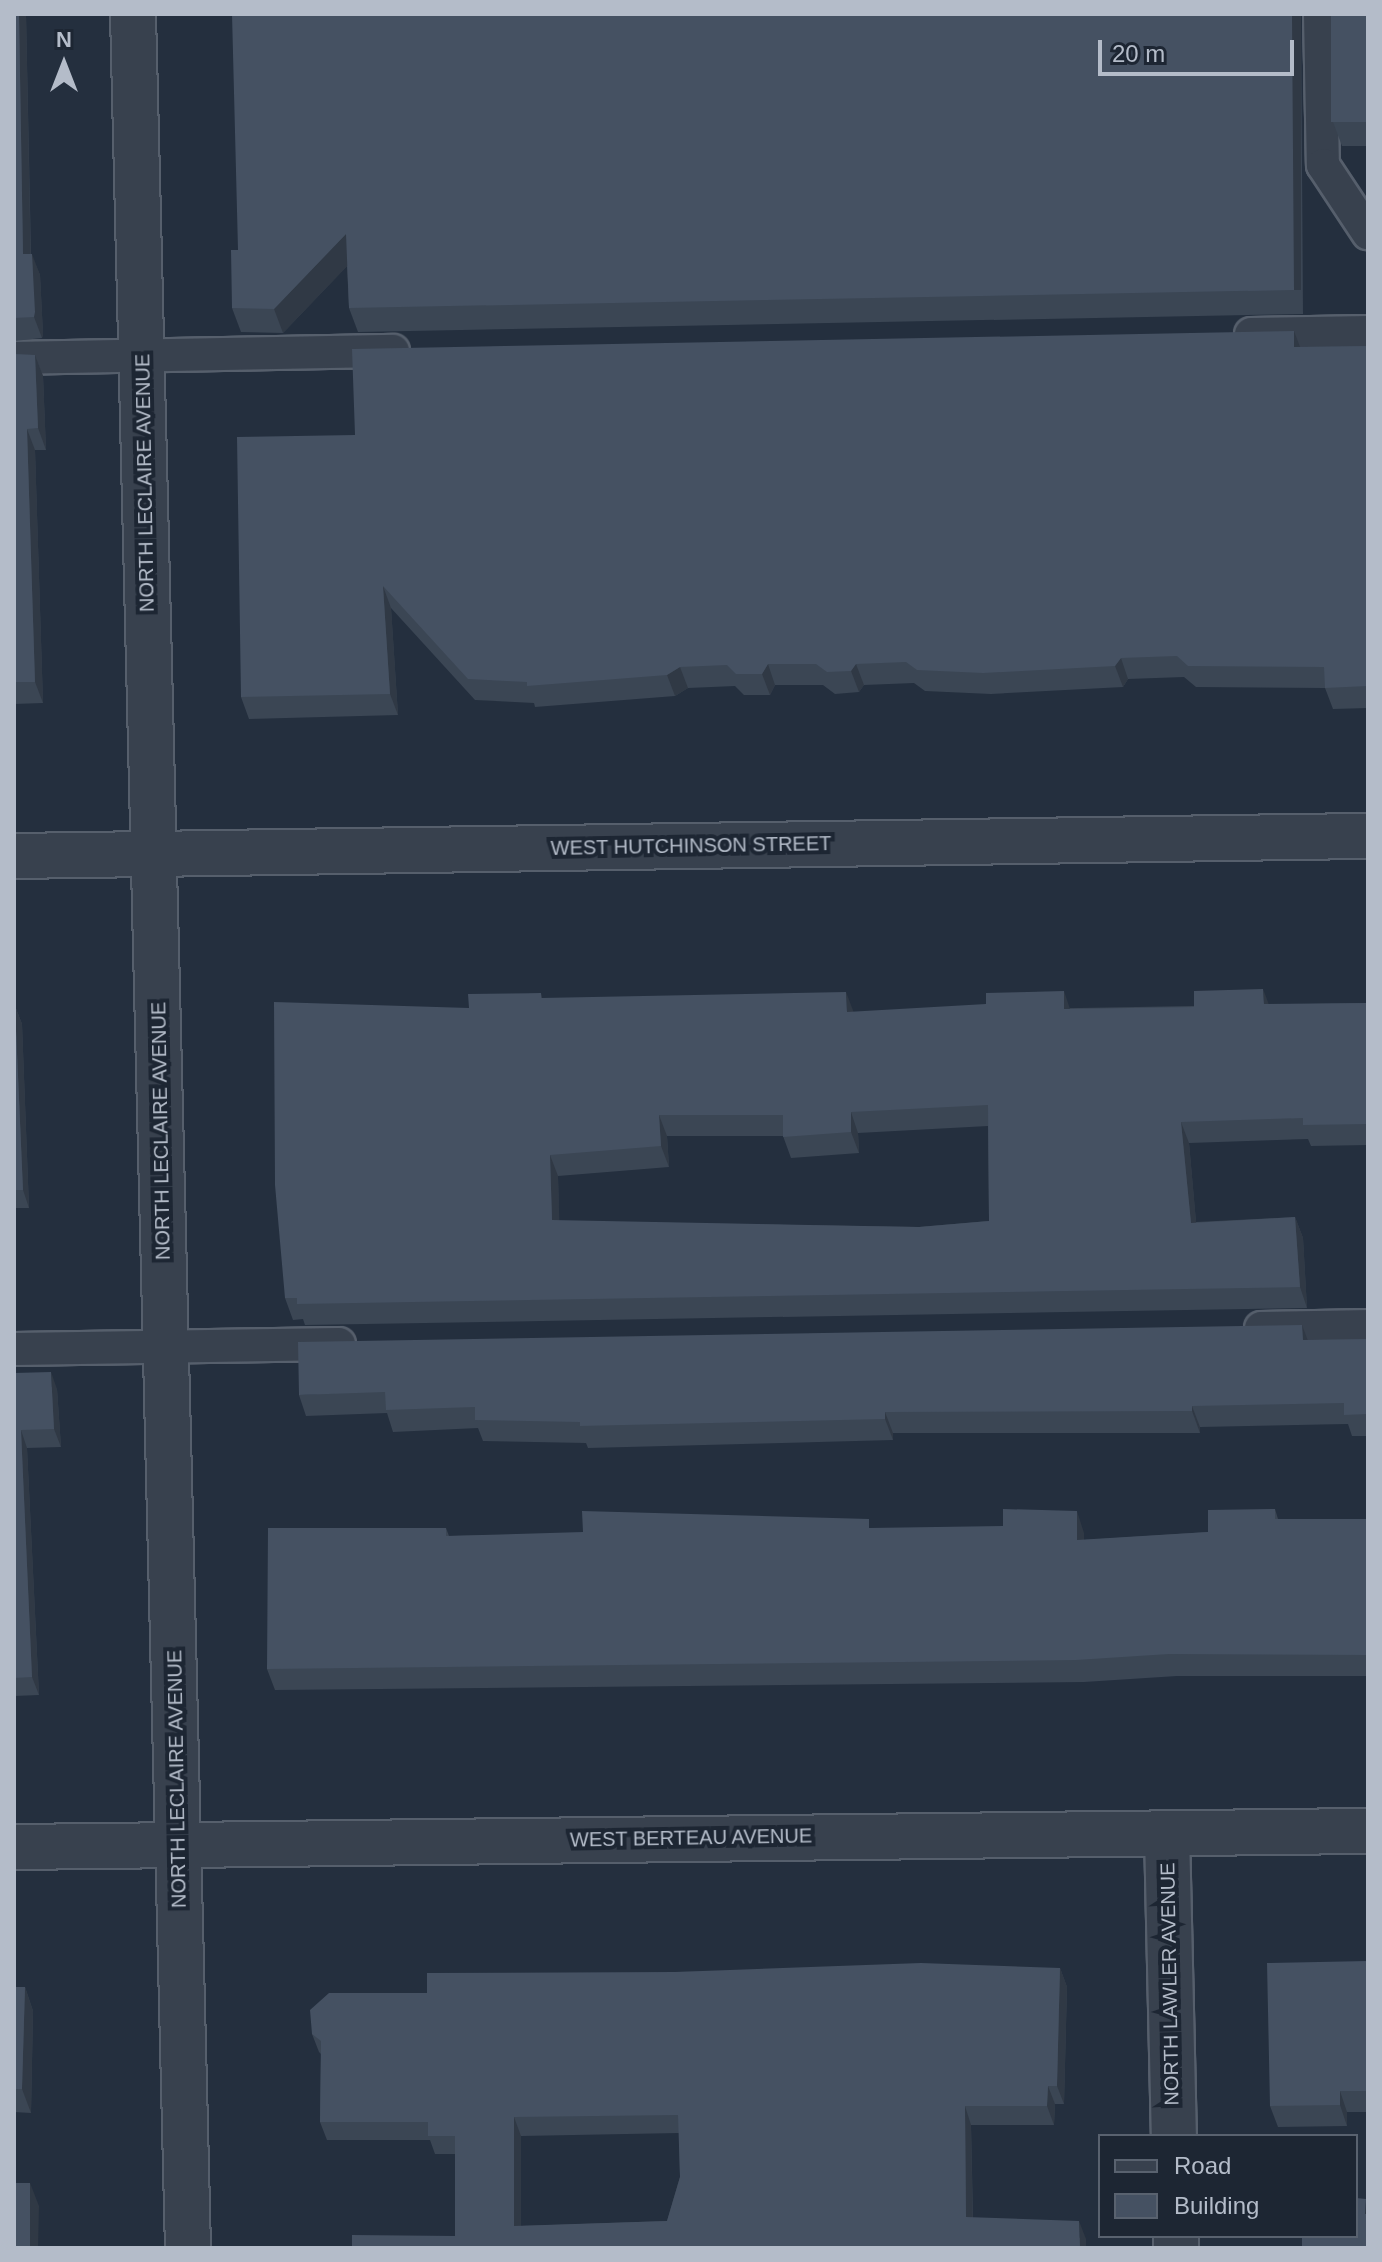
<!DOCTYPE html>
<html>
<head>
<meta charset="utf-8">
<style>
	body { margin:0 }
	#map { position:relative; width:1382px; height:2262px; overflow:hidden; background:#242f3e; font-family:Helvetica,sans-serif }
	div>[style] { position:absolute }
	[style*='--x'] { left:calc(var(--x)*1px); top:calc(var(--y)*1px); width:calc(var(--w)*1px); rotate:calc(var(--a)*1deg) }
	.roads { filter:drop-shadow(2px 0 #565f6c) drop-shadow(-2px 0 #565f6c) drop-shadow(0 2px #565f6c) drop-shadow(0 -2px #565f6c) }
	.service>* { height:32px; margin:-16px; padding:0 16px; transform-origin:16px; border-radius:16px; background:#38414e }
	.minor>* { height:44px; margin:-22px; padding:0 22px; transform-origin:22px; border-radius:22px; background:#38414e }
	.wall>* { inset:0; background:#3b4654 }
	.shaded-wall>* { inset:0; background:#303945; transform-origin:0 0 }
	.building>* { inset:0; background:#455162; transform-origin:0 0 }
	span { translate:-50% -50%; white-space:nowrap; text-align:center; line-height:1.15; -webkit-text-stroke:8px #1d2633; paint-order:stroke }
	.street-label { font-size:20px; color:#b4bcc9 }
	.frame { position:absolute; inset:0; border:16px solid #b4bcc9; pointer-events:none }
	.legend { position:absolute; left:1098px; top:2134px; width:260px; height:104px; box-sizing:border-box; background:#1d2633; border:2px solid #59626f; margin:0; padding:10px 14px; list-style:none; font-size:24px; color:#b4bcc9 }
	.legend li { display:flex; align-items:center; gap:16px; height:40px }
	.legend b { width:40px; border:2px solid #59626f }
	.north { position:absolute; left:24px; top:24px; width:80px; height:80px; -webkit-text-stroke:6px #1d2633; paint-order:stroke; rotate:0deg; font-size:22px; font-weight:700; line-height:32px; text-align:center; color:#b4bcc9 }
	.north::after { content:''; display:block; margin:auto; width:28px; height:36px; background:#b4bcc9; clip-path:polygon(50% 0,100% 100%,50% 72%,0 100%) }
	.scale { position:absolute; left:1098px; top:40px; width:196px; height:36px; box-sizing:border-box; border:4px solid #b4bcc9; border-top:0; padding-left:10px; font-size:24px; line-height:28px; white-space:nowrap; color:#b4bcc9; -webkit-text-stroke:6px #1d2633; paint-order:stroke }
</style>
</head>
<body>
<div id="map">
	<div class="roads">
		<div class="service">
			<div style="--x:1320;--y:14;--w:151;--a:88.9"></div>
			<div style="--x:1323;--y:165;--w:82;--a:56.5"></div>
			<div style="--x:1251;--y:334;--w:117;--a:-1"></div>
			<div style="--x:14;--y:358;--w:379;--a:-1.1"></div>
			<div style="--x:1261;--y:1328;--w:107;--a:-1.1"></div>
			<div style="--x:14;--y:1349;--w:325;--a:-0.9"></div>
		</div>
		<div class="minor">
			<div style="--x:133;--y:14;--w:2235;--a:88.59"></div>
			<div style="--x:14;--y:856;--w:1354;--a:-0.85"></div>
			<div style="--x:1167;--y:1833;--w:303;--a:88.7"></div>
			<div style="--x:14;--y:1847;--w:1354;--a:-0.68"></div>
			<div style="--x:1176;--y:2236;--w:12;--a:90"></div>
		</div>
	</div>
	<div class="wall">
		<div style="clip-path:polygon(14px 14px,26px 14px,31px 254px,40px 275px,43px 334px,42px 338px,14px 341px)"></div>
		<div style="clip-path:polygon(1301px 14px,1303px 314px,358px 332px,349px 308px,347px 266px,283px 333px,241px 332px,232px 308px,238px 250px)"></div>
		<div style="clip-path:polygon(1368px 14px,1368px 146px,1342px 146px,1333px 122px)"></div>
		<div style="clip-path:polygon(1368px 346px,1368px 708px,1333px 709px,1325px 688px,1196px 687px,1184px 677px,1128px 679px,1123px 687px,991px 694px,925px 691px,914px 683px,864px 685px,859px 692px,835px 694px,823px 685px,775px 685px,770px 695px,744px 695px,735px 686px,688px 688px,675px 696px,535px 707px,534px 703px,475px 700px,391px 608px,398px 715px,249px 719px,241px 697px,355px 435px,1300px 347px)"></div>
		<div style="clip-path:polygon(14px 354px,35px 355px,43px 376px,46px 450px,35px 450px,43px 703px,14px 704px)"></div>
		<div style="clip-path:polygon(evenodd,541px 993px,542px 998px,854px 1012px,1368px 1003px,1368px 1145px,1311px 1146px,1308px 1139px,1189px 1143px,1196px 1222px,1295px 1217px,1303px 1238px,1307px 1308px,305px 1325px,303px 1319px,293px 1320px,285px 1298px,469px 1008px,541px 993px,988px 1126px,989px 1221px,919px 1227px,559px 1221px,558px 1176px,669px 1167px,667px 1136px,783px 1136px,791px 1158px,859px 1153px,858px 1133px,988px 1126px)"></div>
		<div style="clip-path:polygon(14px 1006px,15px 1006px,22px 1024px,29px 1208px,14px 1208px)"></div>
		<div style="clip-path:polygon(1368px 1339px,1368px 1436px,1352px 1436px,1348px 1424px,1200px 1427px,1200px 1433px,893px 1433px,893px 1440px,588px 1448px,586px 1443px,483px 1441px,478px 1428px,393px 1432px,387px 1413px,306px 1416px,299px 1395px,1308px 1340px)"></div>
		<div style="clip-path:polygon(14px 1373px,57px 1389px,61px 1447px,27px 1448px,39px 1695px,14px 1696px)"></div>
		<div style="clip-path:polygon(1275px 1509px,1278px 1519px,1368px 1519px,1368px 1676px,1177px 1676px,1084px 1682px,275px 1690px,267px 1669px,446px 1528px,449px 1536px,872px 1528px,1084px 1533px,1084px 1540px,1208px 1532px)"></div>
		<div style="clip-path:polygon(1368px 1961px,1368px 2112px,1347px 2112px,1347px 2126px,1278px 2127px,1270px 2106px)"></div>
		<div style="clip-path:polygon(evenodd,1060px 1968px,1067px 1987px,1064px 2104px,1055px 2104px,1054px 2125px,971px 2125px,973px 2218px,1086px 2239px,1086px 2248px,352px 2248px,455px 2236px,455px 2154px,435px 2154px,430px 2140px,327px 2140px,320px 2122px,321px 2054px,319px 2052px,312px 2034px,427px 1993px,675px 1972px,1060px 1968px,679px 2133px,680px 2177px,667px 2221px,521px 2226px,521px 2136px,679px 2133px)"></div>
		<div style="clip-path:polygon(14px 1987px,25px 1987px,33px 2011px,31px 2113px,14px 2112px)"></div>
	</div>
	<div class="shaded-wall">
		<div style="clip-path:polygon(19px 14px,26px 14px,31px 276px,23px 254px)"></div>
		<div style="left:1292px;top:14px;width:9px;height:276px"></div>
		<div style="clip-path:polygon(346px 234px,355px 258px,283px 333px,274px 309px)"></div>
		<div style="clip-path:polygon(32px 254px,40px 275px,43px 334px,42px 338px,34px 317px)"></div>
		<div style="clip-path:polygon(1294px 331px,1302px 352px,1294px 347px)"></div>
		<div style="clip-path:polygon(35px 355px,43px 376px,46px 450px,38px 428px)"></div>
		<div style="clip-path:polygon(27px 429px,35px 450px,43px 703px,35px 682px)"></div>
		<div style="clip-path:polygon(383px 586px,391px 608px,398px 715px,390px 694px)"></div>
		<div style="clip-path:polygon(1121px 658px,1128px 679px,1123px 687px,1115px 666px)"></div>
		<div style="clip-path:polygon(768px 664px,775px 685px,770px 695px,762px 674px)"></div>
		<div style="clip-path:polygon(856px 664px,864px 685px,859px 692px,851px 671px)"></div>
		<div style="clip-path:polygon(680px 667px,688px 688px,675px 696px,667px 675px)"></div>
		<div style="clip-path:polygon(1263px 989px,1271px 1010px,1264px 1004px)"></div>
		<div style="clip-path:polygon(1064px 991px,1071px 1012px,1064px 1009px)"></div>
		<div style="clip-path:polygon(846px 992px,854px 1013px,847px 1012px)"></div>
		<div style="clip-path:polygon(15px 1006px,22px 1024px,29px 1208px,23px 1190px)"></div>
		<div style="clip-path:polygon(851px 1112px,858px 1133px,859px 1153px,851px 1132px)"></div>
		<div style="clip-path:polygon(659px 1115px,667px 1136px,669px 1167px,661px 1146px)"></div>
		<div style="clip-path:polygon(1181px 1122px,1189px 1143px,1198px 1244px,1191px 1223px)"></div>
		<div style="clip-path:polygon(550px 1155px,558px 1176px,560px 1242px,552px 1220px)"></div>
		<div style="clip-path:polygon(1295px 1217px,1303px 1238px,1307px 1308px,1300px 1287px)"></div>
		<div style="clip-path:polygon(1302px 1325px,1310px 1346px,1303px 1340px)"></div>
		<div style="clip-path:polygon(51px 1372px,57px 1389px,61px 1447px,54px 1429px)"></div>
		<div style="clip-path:polygon(1192px 1406px,1200px 1427px,1200px 1433px,1192px 1411px)"></div>
		<div style="clip-path:polygon(885px 1412px,893px 1433px,893px 1440px,885px 1419px)"></div>
		<div style="clip-path:polygon(21px 1430px,27px 1448px,39px 1695px,32px 1677px)"></div>
		<div style="clip-path:polygon(1077px 1511px,1084px 1533px,1084px 1561px,1077px 1540px)"></div>
		<div style="clip-path:polygon(1060px 1968px,1067px 1987px,1064px 2104px,1057px 2086px)"></div>
		<div style="clip-path:polygon(25px 1987px,33px 2011px,31px 2113px,22px 2089px)"></div>
		<div style="clip-path:polygon(1048px 2086px,1055px 2104px,1054px 2125px,1047px 2106px)"></div>
		<div style="clip-path:polygon(1340px 2091px,1347px 2112px,1347px 2126px,1340px 2105px)"></div>
		<div style="clip-path:polygon(965px 2106px,971px 2125px,973px 2236px,966px 2217px)"></div>
		<div style="clip-path:polygon(514px 2117px,521px 2136px,521px 2244px,514px 2226px)"></div>
		<div style="clip-path:polygon(30px 2183px,39px 2206px,38px 2248px,29px 2248px)"></div>
		<div style="clip-path:polygon(1366px 2199px,1368px 2205px,1368px 2221px,1365px 2214px)"></div>
		<div style="clip-path:polygon(1079px 2221px,1086px 2239px,1086px 2248px,1080px 2248px)"></div>
	</div>
	<div class="building">
		<div style="clip-path:polygon(14px 14px,19px 14px,23px 254px,32px 254px,35px 312px,34px 317px,14px 318px)"></div>
		<div style="clip-path:polygon(232px 14px,1292px 14px,1294px 290px,349px 308px,346px 234px,274px 309px,232px 308px,231px 250px,238px 250px)"></div>
		<div style="left:1331px;top:14px;width:37px;height:108px"></div>
		<div style="clip-path:polygon(1294px 331px,1294px 347px,1368px 346px,1368px 686px,1325px 688px,1324px 667px,1188px 666px,1177px 656px,1121px 658px,1115px 666px,983px 673px,917px 670px,906px 662px,856px 664px,851px 671px,827px 672px,816px 664px,768px 664px,762px 674px,736px 674px,727px 665px,680px 667px,667px 675px,527px 686px,527px 682px,468px 679px,383px 586px,390px 694px,241px 697px,237px 437px,355px 435px,352px 349px)"></div>
		<div style="clip-path:polygon(14px 354px,35px 355px,38px 428px,27px 429px,35px 682px,14px 682px)"></div>
		<div style="clip-path:polygon(evenodd,1263px 989px,1264px 1004px,1368px 1003px,1368px 1124px,1303px 1125px,1303px 1118px,1181px 1122px,1191px 1223px,1295px 1217px,1300px 1287px,297px 1304px,297px 1298px,285px 1298px,275px 1185px,274px 1002px,469px 1008px,468px 994px,541px 993px,541px 998px,846px 992px,847px 1012px,986px 1004px,986px 993px,1064px 991px,1064px 1009px,1194px 1007px,1194px 991px,1263px 989px,988px 1105px,989px 1221px,919px 1227px,552px 1220px,550px 1155px,661px 1146px,659px 1115px,783px 1115px,783px 1137px,851px 1132px,851px 1112px,988px 1105px)"></div>
		<div style="clip-path:polygon(14px 1006px,15px 1006px,23px 1190px,14px 1190px)"></div>
		<div style="clip-path:polygon(1302px 1325px,1303px 1340px,1368px 1339px,1368px 1414px,1344px 1415px,1344px 1403px,1192px 1406px,1192px 1411px,885px 1412px,885px 1419px,580px 1426px,580px 1422px,475px 1420px,475px 1407px,386px 1410px,385px 1392px,299px 1395px,298px 1342px)"></div>
		<div style="clip-path:polygon(51px 1372px,54px 1429px,21px 1430px,32px 1677px,14px 1678px,14px 1373px)"></div>
		<div style="clip-path:polygon(1003px 1509px,1077px 1511px,1077px 1540px,1208px 1532px,1208px 1510px,1275px 1509px,1275px 1519px,1368px 1519px,1368px 1655px,1169px 1654px,1076px 1660px,267px 1669px,268px 1528px,446px 1528px,446px 1536px,583px 1532px,582px 1511px,869px 1519px,869px 1528px,1003px 1526px)"></div>
		<div style="clip-path:polygon(1368px 1961px,1368px 2091px,1340px 2091px,1340px 2105px,1270px 2106px,1267px 1963px)"></div>
		<div style="clip-path:polygon(evenodd,921px 1963px,1060px 1968px,1057px 2086px,1048px 2086px,1047px 2106px,965px 2106px,966px 2217px,1079px 2221px,1080px 2248px,352px 2248px,352px 2235px,455px 2236px,455px 2136px,428px 2136px,428px 2122px,320px 2122px,321px 2041px,312px 2034px,310px 2010px,329px 1993px,427px 1993px,427px 1973px,675px 1972px,921px 1963px,678px 2115px,680px 2177px,667px 2221px,514px 2226px,514px 2117px,678px 2115px)"></div>
		<div style="clip-path:polygon(14px 1987px,25px 1987px,22px 2089px,14px 2089px)"></div>
		<div style="left:14px;top:2183px;width:16px;height:65px"></div>
		<div style="clip-path:polygon(1356px 2198px,1366px 2199px,1365px 2214px,1368px 2214px,1368px 2248px,1302px 2248px,1302px 2236px,1356px 2236px)"></div>
	</div>
	<div class="street-label">
		<span style="left:145px;top:483px;rotate:-91deg">NORTH LECLAIRE AVENUE</span>
		<span style="left:691px;top:846px;rotate:-1deg">WEST HUTCHINSON STREET</span>
		<span style="left:161px;top:1131px;rotate:-91deg">NORTH LECLAIRE AVENUE</span>
		<span style="left:177px;top:1779px;rotate:-91deg">NORTH LECLAIRE AVENUE</span>
		<span style="left:691px;top:1838px;rotate:-1deg">WEST BERTEAU AVENUE</span>
		<span style="left:1170px;top:1984px;rotate:-91deg">NORTH LAWLER AVENUE</span>
	</div>
	<div class="frame"></div>
	<ul class="legend">
	<li><b style="height:10px;background:#38414e"></b>Road</li>
	<li><b style="height:22px;background:#455162"></b>Building</li>
	</ul>
	<div class="north">N</div>
	<div class="scale">20 m</div>
</div>
</body>
</html>
